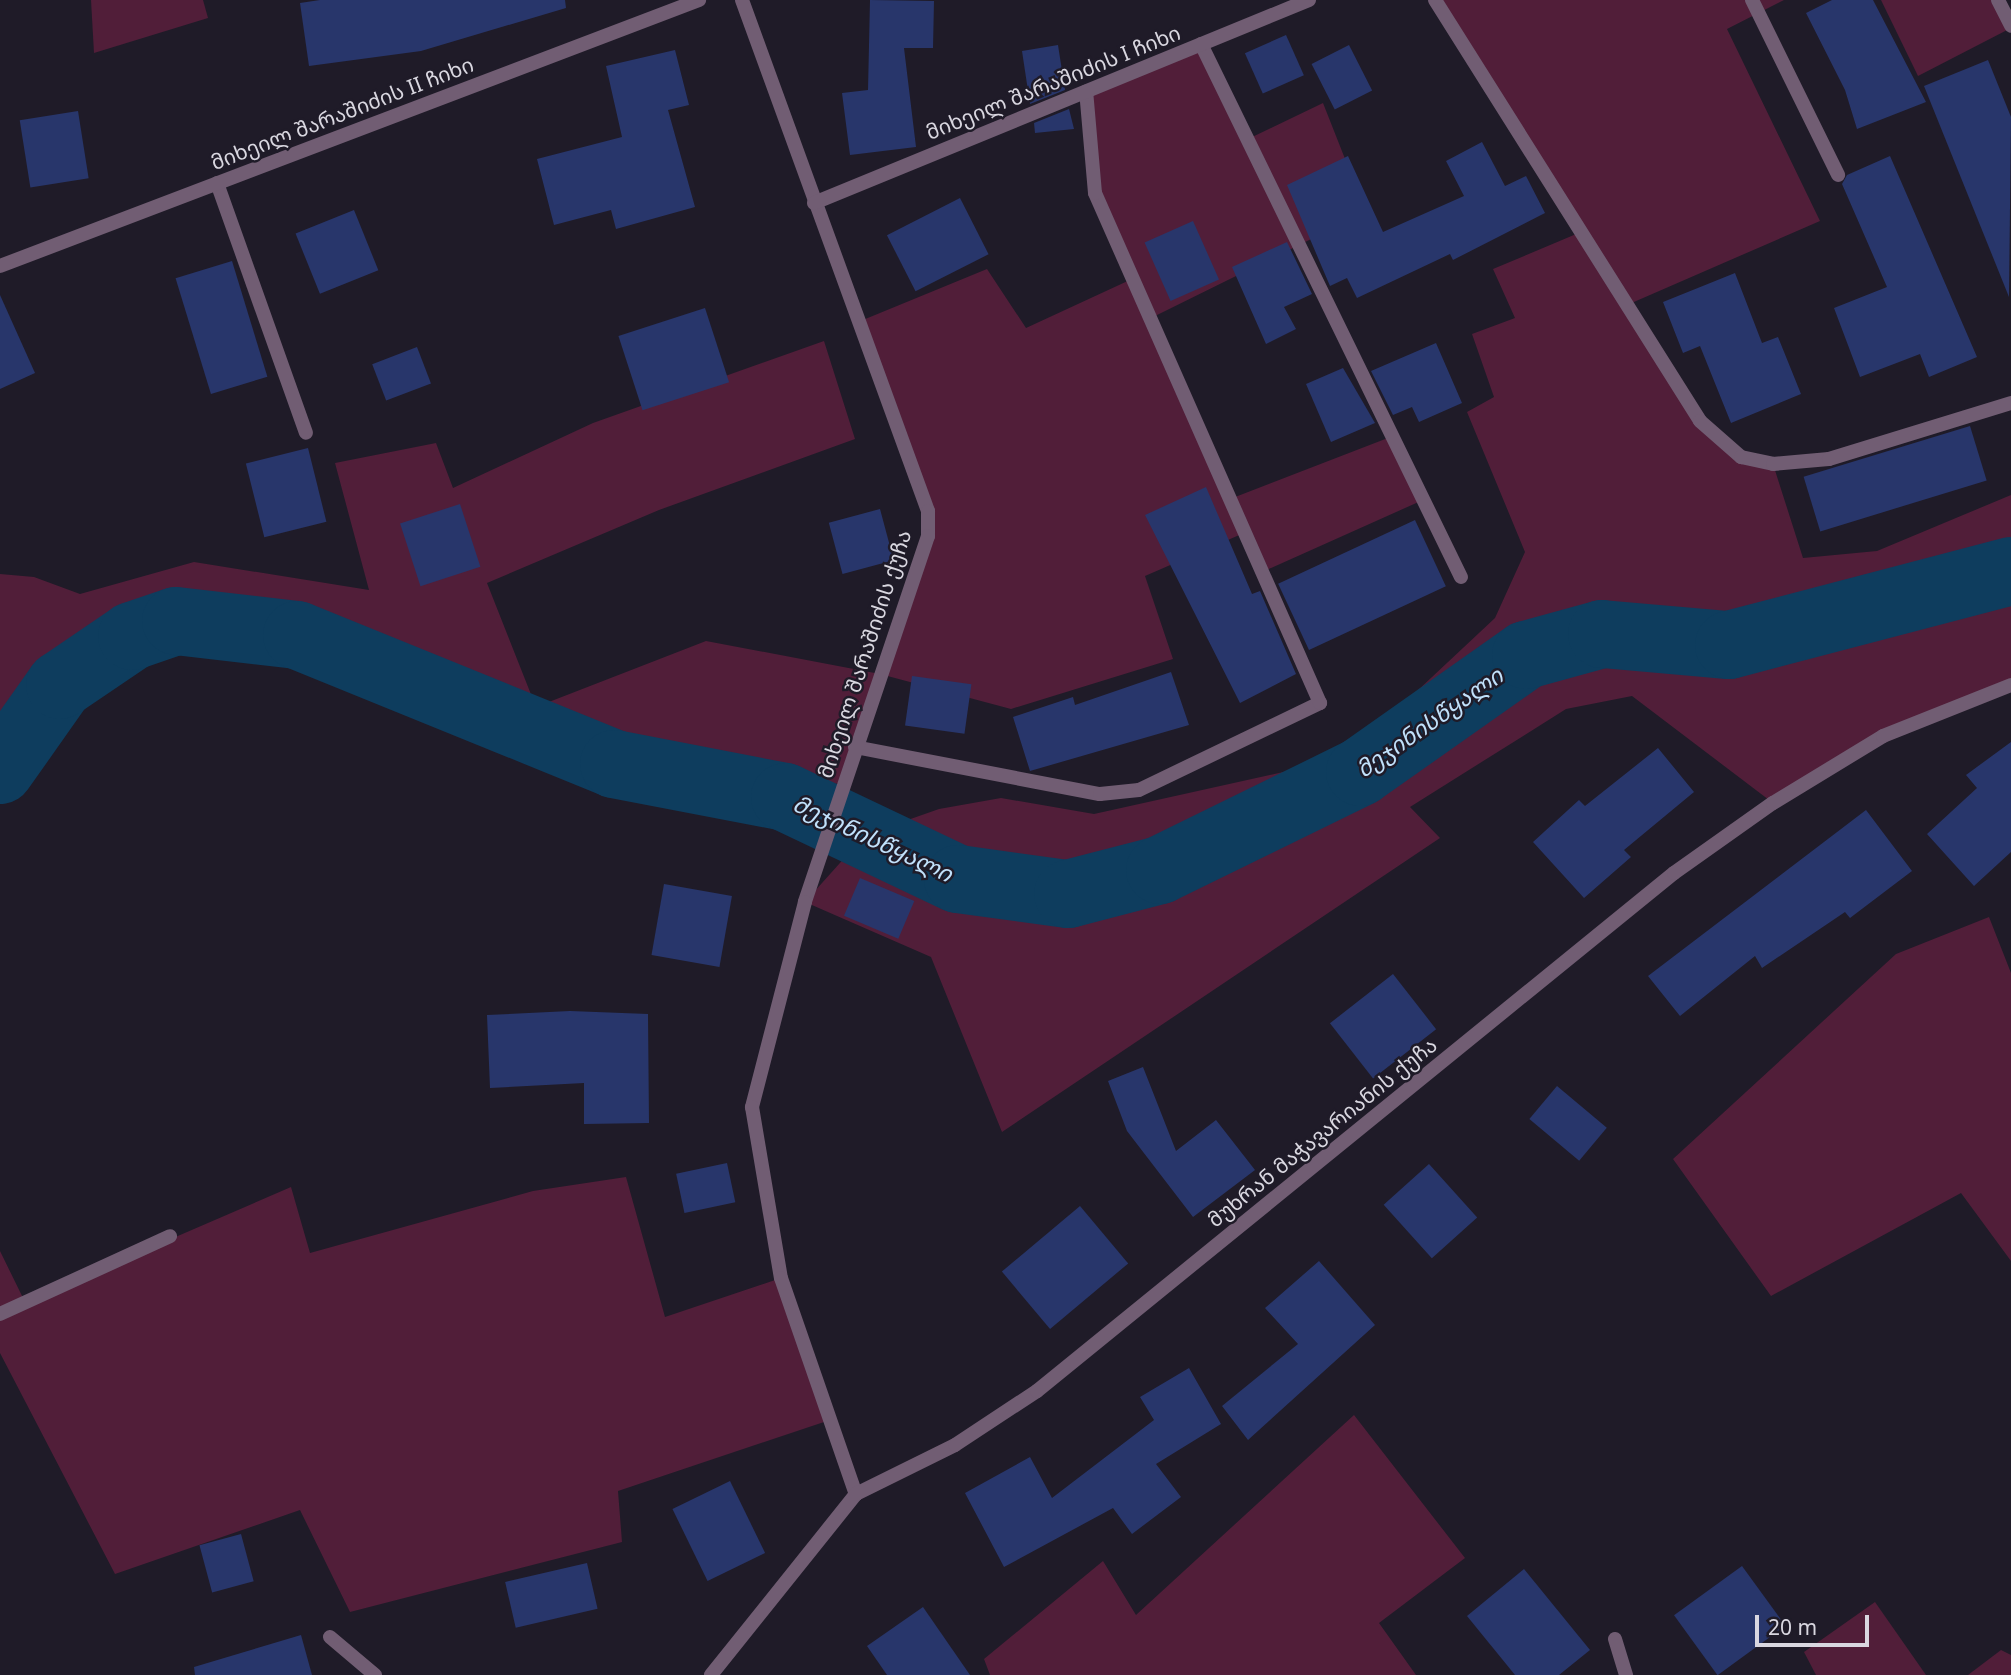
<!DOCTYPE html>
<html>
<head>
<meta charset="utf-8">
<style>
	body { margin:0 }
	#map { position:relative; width:2011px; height:1675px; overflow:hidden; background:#1f1b28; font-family:"Noto Sans","Noto Sans Georgian",sans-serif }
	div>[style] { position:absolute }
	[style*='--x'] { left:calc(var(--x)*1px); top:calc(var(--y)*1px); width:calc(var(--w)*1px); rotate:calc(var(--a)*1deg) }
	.green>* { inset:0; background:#511e39 }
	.river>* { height:68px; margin:-34px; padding:0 34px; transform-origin:34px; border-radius:34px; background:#0e3d5e }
	.building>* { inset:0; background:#28366b; transform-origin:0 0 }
	.service>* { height:14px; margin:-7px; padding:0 7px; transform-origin:7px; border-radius:7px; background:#715d73 }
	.minor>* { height:14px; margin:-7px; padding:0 7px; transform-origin:7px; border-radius:7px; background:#715d73 }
	.tertiary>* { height:14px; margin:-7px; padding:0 7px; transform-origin:7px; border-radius:7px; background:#715d73 }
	span { translate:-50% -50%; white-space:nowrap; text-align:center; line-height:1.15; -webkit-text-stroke:5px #1f1b28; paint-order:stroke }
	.street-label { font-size:21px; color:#d9d7e0 }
	.water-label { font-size:23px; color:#c1e1fb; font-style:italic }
	.scale { position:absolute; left:1755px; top:1615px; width:114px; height:32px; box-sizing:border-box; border:4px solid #d9d7e0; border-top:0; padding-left:9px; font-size:21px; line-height:24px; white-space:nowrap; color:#d9d7e0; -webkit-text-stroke:5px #1f1b28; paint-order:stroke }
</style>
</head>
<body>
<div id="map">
	<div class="green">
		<div style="clip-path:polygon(91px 0,203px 0,208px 18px,94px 53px)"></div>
		<div style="clip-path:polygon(1435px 0,1784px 0,1727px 29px,1820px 221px,1627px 305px,1700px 421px,1741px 457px,1773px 464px,1803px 558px,1877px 551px,2011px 495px,2011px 685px,1883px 736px,1773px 803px,1632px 696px,1566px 709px,1410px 807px,1440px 838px,1002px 1132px,931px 957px,805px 902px,865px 835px,939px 809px,1001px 798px,1094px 814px,1310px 766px,1369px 736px,1495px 618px,1525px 552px,1467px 412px,1494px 397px,1472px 334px,1515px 318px,1493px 269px,1581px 232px)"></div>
		<div style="clip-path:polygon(1881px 0,1998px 0,2011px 28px,1918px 76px)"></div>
		<div style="clip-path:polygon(1201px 44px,1248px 139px,1323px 103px,1366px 212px,1151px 318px,1230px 499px,1393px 436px,1423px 500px,1262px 572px,1244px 533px,1145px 576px,1173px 659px,1011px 709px,880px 674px,843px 782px,785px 797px,614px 764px,297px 635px,176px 621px,132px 636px,60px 684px,0 770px,0 574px,34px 577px,80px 594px,194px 562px,369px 590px,335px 463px,436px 443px,453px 488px,593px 423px,824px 341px,855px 439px,659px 510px,487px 583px,536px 707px,706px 641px,880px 674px,928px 536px,928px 511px,858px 322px,987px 269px,1026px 328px,1132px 279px,1095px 193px,1086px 91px)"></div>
		<div style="clip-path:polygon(1989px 917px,2011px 973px,2011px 1261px,1961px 1193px,1771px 1296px,1673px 1159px,1896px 954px)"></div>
		<div style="clip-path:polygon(626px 1177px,665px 1317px,781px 1278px,830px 1420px,618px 1491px,622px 1542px,350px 1612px,300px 1510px,115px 1574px,0 1353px,0 1251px,25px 1302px,291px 1187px,310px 1253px,533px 1191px)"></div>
		<div style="clip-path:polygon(1354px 1415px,1465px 1558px,1379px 1623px,1416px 1675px,990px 1675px,984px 1659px,1103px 1561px,1136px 1615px)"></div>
		<div style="clip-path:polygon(1875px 1602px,1926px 1675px,1816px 1675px,1804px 1652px)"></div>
		<div style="clip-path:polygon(2001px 1650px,2011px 1655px,2011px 1675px,1968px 1675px)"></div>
	</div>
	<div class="river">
		<div style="--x:0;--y:770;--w:104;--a:-54.8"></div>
		<div style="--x:60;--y:685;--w:87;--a:-34.2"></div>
		<div style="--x:132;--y:636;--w:46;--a:-18.8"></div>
		<div style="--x:176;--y:621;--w:122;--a:6.6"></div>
		<div style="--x:297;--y:635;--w:342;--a:22.1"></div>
		<div style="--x:614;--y:764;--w:174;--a:10.9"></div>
		<div style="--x:785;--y:797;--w:191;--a:25.4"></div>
		<div style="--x:958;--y:879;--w:111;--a:7.8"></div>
		<div style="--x:1068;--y:894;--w:95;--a:-14.6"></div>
		<div style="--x:1160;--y:870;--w:223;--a:-26.1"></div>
		<div style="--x:1360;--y:772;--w:203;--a:-35.2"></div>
		<div style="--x:1526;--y:655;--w:79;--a:-15.4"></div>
		<div style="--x:1602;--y:634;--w:127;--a:5"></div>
		<div style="--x:1729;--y:645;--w:292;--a:-14.7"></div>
	</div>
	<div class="building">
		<div style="clip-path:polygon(320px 0,565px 0,566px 8px,421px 51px,309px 66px,300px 3px)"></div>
		<div style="clip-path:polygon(870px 0,934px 1px,933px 48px,904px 48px,916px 147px,850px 155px,842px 93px,868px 90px)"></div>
		<div style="clip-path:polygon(1832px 0,1873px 0,1926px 102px,1857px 129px,1845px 90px,1806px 13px)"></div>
		<div style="left:1286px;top:35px;width:44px;height:45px;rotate:66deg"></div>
		<div style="clip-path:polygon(1058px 45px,1065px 90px,1030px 104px,1022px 51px)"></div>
		<div style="left:1349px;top:45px;width:51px;height:42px;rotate:63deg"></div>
		<div style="clip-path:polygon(675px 50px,689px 105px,668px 110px,695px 207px,616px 229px,611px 210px,554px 225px,537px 159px,622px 137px,606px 66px)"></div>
		<div style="clip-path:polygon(1988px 60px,2011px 117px,2009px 297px,1924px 86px)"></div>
		<div style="clip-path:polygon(1069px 109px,1074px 129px,1035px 133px,1034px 123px)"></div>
		<div style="left:78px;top:111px;width:68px;height:59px;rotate:81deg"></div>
		<div style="clip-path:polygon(1482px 142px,1505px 186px,1526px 176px,1545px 213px,1453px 260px,1450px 254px,1357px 298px,1347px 278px,1330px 286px,1287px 185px,1348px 156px,1383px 232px,1464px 196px,1446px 161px)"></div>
		<div style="clip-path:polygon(1890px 156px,1977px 357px,1929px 377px,1920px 354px,1860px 377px,1834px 308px,1887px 287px,1842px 184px,1847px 175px)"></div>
		<div style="left:960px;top:198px;width:63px;height:82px;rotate:63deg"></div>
		<div style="left:354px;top:210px;width:65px;height:63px;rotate:68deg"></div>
		<div style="left:1193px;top:221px;width:64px;height:53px;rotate:66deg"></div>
		<div style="clip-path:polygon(1287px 242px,1312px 294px,1284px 307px,1296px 329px,1266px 344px,1232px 267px)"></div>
		<div style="left:232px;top:261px;width:121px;height:59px;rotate:73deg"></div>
		<div style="clip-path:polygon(1735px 273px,1762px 343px,1778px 337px,1801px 394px,1731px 423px,1700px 346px,1683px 353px,1663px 302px)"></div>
		<div style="clip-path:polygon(0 295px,35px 373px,0 389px)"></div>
		<div style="left:705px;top:308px;width:78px;height:91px;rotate:72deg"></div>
		<div style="clip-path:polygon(1436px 343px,1462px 403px,1419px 422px,1412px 407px,1393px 415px,1371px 371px)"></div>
		<div style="left:417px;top:347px;width:39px;height:48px;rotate:69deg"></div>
		<div style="clip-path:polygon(1343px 368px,1375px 423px,1331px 442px,1306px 384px)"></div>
		<div style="left:1970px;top:426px;width:57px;height:174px;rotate:73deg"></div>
		<div style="left:308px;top:448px;width:76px;height:64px;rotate:76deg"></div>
		<div style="clip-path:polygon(1206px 487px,1252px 594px,1260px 591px,1296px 674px,1240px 703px,1145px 515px)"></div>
		<div style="left:460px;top:504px;width:66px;height:63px;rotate:72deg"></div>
		<div style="left:880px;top:509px;width:53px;height:53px;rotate:75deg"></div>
		<div style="left:1415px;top:520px;width:73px;height:151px;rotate:65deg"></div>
		<div style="clip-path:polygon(1171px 672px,1189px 725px,1030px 771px,1013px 717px,1073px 697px,1075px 705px)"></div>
		<div style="left:912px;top:676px;width:60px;height:50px;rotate:8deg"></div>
		<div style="clip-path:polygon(2011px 742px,2011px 852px,1974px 886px,1927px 834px,1977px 788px,1966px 775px)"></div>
		<div style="clip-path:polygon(1658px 748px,1694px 792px,1624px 850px,1631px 857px,1584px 898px,1533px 842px,1579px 800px,1585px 806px)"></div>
		<div style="clip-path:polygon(1866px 810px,1912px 871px,1850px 918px,1845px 912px,1762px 968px,1755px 956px,1680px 1016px,1648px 976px)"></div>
		<div style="left:860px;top:878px;width:59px;height:41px;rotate:23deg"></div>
		<div style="left:664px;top:884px;width:69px;height:72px;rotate:10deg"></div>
		<div style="left:1393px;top:974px;width:70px;height:80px;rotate:52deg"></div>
		<div style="clip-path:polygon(570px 1011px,648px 1014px,649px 1123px,584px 1124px,584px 1083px,490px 1088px,487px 1015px)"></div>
		<div style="clip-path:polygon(1143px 1067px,1176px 1151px,1216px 1120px,1255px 1170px,1193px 1217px,1127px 1131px,1108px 1081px)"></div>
		<div style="left:1557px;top:1086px;width:65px;height:43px;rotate:40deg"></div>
		<div style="left:727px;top:1163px;width:40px;height:52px;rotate:78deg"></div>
		<div style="left:1429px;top:1164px;width:72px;height:61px;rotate:48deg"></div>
		<div style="left:1080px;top:1206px;width:75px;height:102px;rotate:50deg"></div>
		<div style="clip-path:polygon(1319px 1261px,1375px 1325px,1248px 1440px,1222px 1406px,1298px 1344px,1265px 1308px)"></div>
		<div style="clip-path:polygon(1189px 1368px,1221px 1424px,1156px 1464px,1181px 1497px,1132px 1534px,1113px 1508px,1004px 1567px,965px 1493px,1030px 1457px,1052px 1498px,1154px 1420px,1140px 1397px)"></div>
		<div style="left:730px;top:1481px;width:80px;height:64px;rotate:64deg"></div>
		<div style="left:241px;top:1534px;width:49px;height:43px;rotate:75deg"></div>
		<div style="left:587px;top:1563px;width:47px;height:84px;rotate:77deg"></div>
		<div style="left:1742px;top:1566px;width:74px;height:84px;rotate:54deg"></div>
		<div style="clip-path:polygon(1524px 1569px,1590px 1650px,1559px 1675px,1515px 1675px,1467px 1616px)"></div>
		<div style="clip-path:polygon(923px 1607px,970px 1675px,887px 1675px,867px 1646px)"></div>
		<div style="clip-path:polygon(301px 1635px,312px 1675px,195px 1675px,194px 1667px)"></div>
	</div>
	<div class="service">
		<div style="--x:1752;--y:0;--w:195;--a:63.8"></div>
		<div style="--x:1201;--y:44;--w:593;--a:64"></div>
		<div style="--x:217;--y:183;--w:265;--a:70.4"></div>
		<div style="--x:855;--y:747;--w:249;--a:10.9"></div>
		<div style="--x:1100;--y:794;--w:39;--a:-6"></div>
		<div style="--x:1139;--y:790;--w:201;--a:-25.7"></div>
		<div style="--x:1320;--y:703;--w:557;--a:-113.81"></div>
		<div style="--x:1095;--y:193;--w:102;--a:-95"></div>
		<div style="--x:0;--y:1314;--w:187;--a:-24.6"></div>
		<div style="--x:330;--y:1637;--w:59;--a:40.2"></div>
	</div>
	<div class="minor">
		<div style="--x:742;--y:0;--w:544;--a:70"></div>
		<div style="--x:928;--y:511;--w:25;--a:90"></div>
		<div style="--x:928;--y:536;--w:386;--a:108.6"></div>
		<div style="--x:805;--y:902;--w:212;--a:104.5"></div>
		<div style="--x:752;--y:1107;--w:173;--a:80.4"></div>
		<div style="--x:781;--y:1278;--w:229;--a:70.9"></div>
		<div style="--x:1435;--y:0;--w:497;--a:57.8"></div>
		<div style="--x:1700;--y:421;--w:55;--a:41.3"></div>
		<div style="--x:1741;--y:457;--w:33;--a:12"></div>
		<div style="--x:1773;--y:464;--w:56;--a:-5.1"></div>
		<div style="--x:1829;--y:459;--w:190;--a:-17.1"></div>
		<div style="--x:1998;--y:0;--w:29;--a:63"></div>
		<div style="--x:814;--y:203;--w:535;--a:-22.3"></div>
		<div style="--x:0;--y:266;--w:748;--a:-20.83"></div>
		<div style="--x:1615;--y:1639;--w:38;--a:73"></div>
	</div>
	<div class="tertiary">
		<div style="--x:711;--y:1675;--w:232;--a:-51.3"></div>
		<div style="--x:856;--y:1494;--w:110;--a:-26.3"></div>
		<div style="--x:955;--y:1445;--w:98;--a:-33.4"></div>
		<div style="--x:1037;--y:1391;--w:821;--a:-39.12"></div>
		<div style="--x:1674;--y:873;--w:121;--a:-35.3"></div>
		<div style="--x:1773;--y:803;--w:129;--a:-31.3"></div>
		<div style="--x:1883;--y:736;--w:138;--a:-21.7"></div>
	</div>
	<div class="street-label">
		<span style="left:1053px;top:82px;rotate:-22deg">მიხეილ შარაშიძის I ჩიხი</span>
		<span style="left:342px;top:113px;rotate:-21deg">მიხეილ შარაშიძის II ჩიხი</span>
		<span style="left:864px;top:654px;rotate:-72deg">მიხეილ შარაშიძის ქუჩა</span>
		<span style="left:1322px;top:1132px;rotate:-39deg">მუხრან მაჭავარიანის ქუჩა</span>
	</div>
	<div class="water-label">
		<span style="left:1429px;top:722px;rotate:-35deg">მეჯინისწყალი</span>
		<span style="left:873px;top:838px;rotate:25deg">მეჯინისწყალი</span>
	</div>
	<div class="scale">20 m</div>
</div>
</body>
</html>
